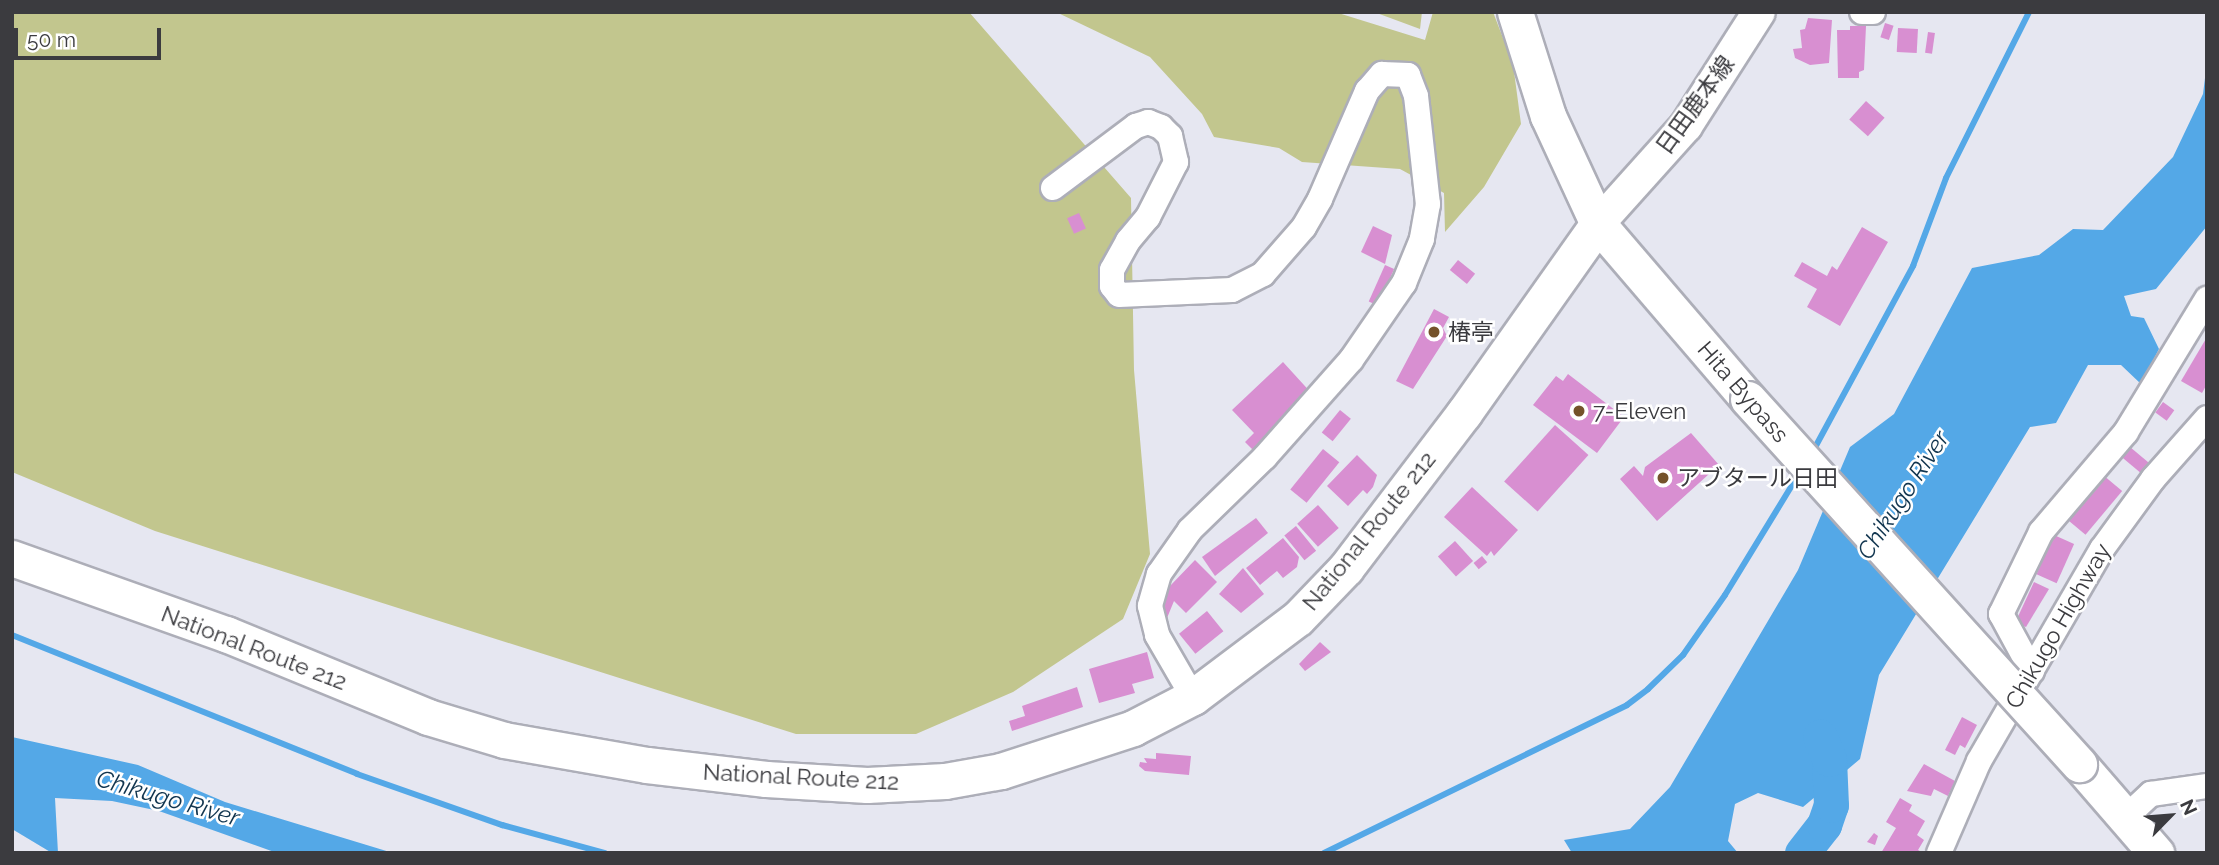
<!DOCTYPE html>
<html>
<head>
<meta charset="utf-8">
<style>
	body { margin:0 }
	#map { position:relative; width:2219px; height:865px; overflow:hidden; background:#e6e7f1; font-family:Raleway,"Noto Sans JP",sans-serif }
	div>[style] { position:absolute }
	[style*='--x'] { left:calc(var(--x)*1px); top:calc(var(--y)*1px); width:calc(var(--w)*1px); rotate:calc(var(--a)*1deg) }
	.green>* { inset:0; background:#c2c68e }
	.water>* { inset:0; background:#54a8e7 }
	.stream>* { height:6px; margin:-3px; padding:0 3px; transform-origin:3px; border-radius:3px; background:#54a8e7 }
	.river>* { height:35px; margin:-17.5px; padding:0 17.5px; transform-origin:17.5px; border-radius:17.5px; background:#54a8e7 }
	.building>* { inset:0; background:#d88fd1; transform-origin:0 0 }
	.roads { filter:drop-shadow(2px 0 #adaeb8) drop-shadow(-2px 0 #adaeb8) drop-shadow(0 2px #adaeb8) drop-shadow(0 -2px #adaeb8) }
	.minor>* { height:24px; margin:-12px; padding:0 12px; transform-origin:12px; border-radius:12px; background:#fff }
	.major>* { height:32px; margin:-16px; padding:0 16px; transform-origin:16px; border-radius:16px; background:#fff }
	.highway>* { height:35px; margin:-17.5px; padding:0 17.5px; transform-origin:17.5px; border-radius:17.5px; background:#fff }
	.bridges { filter:drop-shadow(2px 0 #adaeb8) drop-shadow(-2px 0 #adaeb8) drop-shadow(0 2px #adaeb8) drop-shadow(0 -2px #adaeb8) }
	.highway-bridge>* { height:35px; margin:-17.5px; padding:0 17.5px; transform-origin:17.5px; border-radius:17.5px; background:#fff }
	.dots>* { width:19px; height:19px; translate:-50% -50%; box-sizing:border-box; border:4px solid #fff; border-radius:50% }
	span { translate:-50% -50%; white-space:nowrap; text-align:center; line-height:1.15; -webkit-text-stroke:5px #fff; paint-order:stroke }
	.street-label { font-size:23px; color:#3b3b3f }
	.poi-label { font-size:23px; color:#3b3b3f }
	.left { translate:0 -50%; text-align:left }
	.water-label { font-size:24px; color:#11354f; font-style:italic }
	.frame { position:absolute; inset:0; border:14px solid #3b3b3f; pointer-events:none }
	.north { position:absolute; left:2135px; top:781px; width:70px; height:70px; -webkit-text-stroke:5px #fff; paint-order:stroke; rotate:65deg; font-size:19px; font-weight:700; line-height:28px; text-align:center; color:#3b3b3f }
	.north::after { content:''; display:block; margin:auto; width:24px; height:32px; background:#3b3b3f; clip-path:polygon(50% 0,100% 100%,50% 72%,0 100%) }
	.scale { position:absolute; left:14px; top:28px; width:147px; height:32px; box-sizing:border-box; border:4px solid #3b3b3f; border-top:0; padding-left:9px; font-size:21px; line-height:24px; white-space:nowrap; color:#3b3b3f; -webkit-text-stroke:5px #fff; paint-order:stroke }
</style>
</head>
<body>
<div id="map">
	<div class="green">
		<div style="clip-path:polygon(12px 12px,969px 12px,1131px 198px,1134px 370px,1150px 554px,1123px 619px,1013px 692px,916px 734px,796px 734px,155px 531px,12px 472px)"></div>
		<div style="clip-path:polygon(1056px 12px,1335px 12px,1425px 40px,1433px 12px,1493px 12px,1513px 64px,1521px 124px,1484px 187px,1445px 232px,1444px 193px,1400px 169px,1302px 162px,1279px 148px,1214px 137px,1202px 114px,1150px 57px)"></div>
		<div style="clip-path:polygon(1374px 12px,1422px 12px,1420px 29px)"></div>
	</div>
	<div class="water">
		<div style="clip-path:polygon(2207px 62px,2207px 226px,2156px 289px,2124px 296px,2131px 316px,2144px 318px,2159px 349px,2141px 384px,2121px 365px,2088px 365px,2056px 423px,2030px 427px,1879px 675px,1860px 759px,1803px 807px,1758px 793px,1735px 804px,1728px 841px,1738px 853px,1572px 853px,1564px 840px,1630px 829px,1670px 787px,1798px 570px,1850px 447px,1894px 414px,1972px 268px,2039px 255px,2073px 229px,2103px 230px,2173px 157px,2203px 94px)"></div>
		<div style="clip-path:polygon(12px 737px,138px 765px,225px 802px,393px 853px,277px 853px,159px 811px,112px 801px,55px 798px,58px 853px,52px 853px,12px 829px)"></div>
	</div>
	<div class="stream">
		<div style="--x:1812;--y:453;--w:213;--a:-61.6"></div>
		<div style="--x:1913;--y:266;--w:94;--a:-69.4"></div>
		<div style="--x:1946;--y:178;--w:186;--a:-63.4"></div>
		<div style="--x:12;--y:635;--w:372;--a:21.9"></div>
		<div style="--x:357;--y:774;--w:154;--a:19.4"></div>
		<div style="--x:502;--y:825;--w:107;--a:15.2"></div>
		<div style="--x:1324;--y:853;--w:337;--a:-26"></div>
		<div style="--x:1627;--y:705;--w:26;--a:-37"></div>
		<div style="--x:1648;--y:689;--w:49;--a:-44.2"></div>
		<div style="--x:1683;--y:655;--w:73;--a:-55"></div>
		<div style="--x:1725;--y:595;--w:142;--a:-58.6"></div>
	</div>
	<div class="river">
		<div style="--x:1802;--y:853;--w:36;--a:-52"></div>
		<div style="--x:1824;--y:825;--w:21;--a:-71"></div>
		<div style="--x:1831;--y:805;--w:46;--a:-92.5"></div>
		<div style="--x:1829;--y:759;--w:24;--a:-112"></div>
	</div>
	<div class="building">
		<div style="clip-path:polygon(1808px 18px,1832px 20px,1829px 63px,1810px 65px,1795px 58px,1793px 49px,1802px 48px,1800px 30px,1805px 29px)"></div>
		<div style="left:1885px;top:23px;width:9px;height:15px;rotate:18deg"></div>
		<div style="clip-path:polygon(1850px 26px,1866px 26px,1864px 70px,1859px 72px,1859px 78px,1838px 78px,1837px 30px,1850px 30px)"></div>
		<div style="left:1898px;top:28px;width:20px;height:24px;rotate:3deg"></div>
		<div style="left:1928px;top:32px;width:7px;height:21px;rotate:8deg"></div>
		<div style="left:1866px;top:101px;width:25px;height:25px;rotate:42deg"></div>
		<div style="left:1079px;top:213px;width:17px;height:13px;rotate:66deg"></div>
		<div style="clip-path:polygon(1373px 226px,1392px 235px,1385px 264px,1361px 252px)"></div>
		<div style="clip-path:polygon(1862px 227px,1888px 242px,1840px 326px,1807px 307px,1817px 289px,1794px 276px,1802px 262px,1827px 276px,1832px 266px,1837px 270px)"></div>
		<div style="left:1458px;top:260px;width:22px;height:13px;rotate:39deg"></div>
		<div style="left:1385px;top:265px;width:10px;height:40px;rotate:24deg"></div>
		<div style="clip-path:polygon(1434px 309px,1449px 317px,1443px 328px,1447px 336px,1413px 389px,1396px 381px)"></div>
		<div style="clip-path:polygon(2207px 337px,2207px 384px,2202px 393px,2181px 381px)"></div>
		<div style="clip-path:polygon(1283px 362px,1314px 396px,1254px 451px,1245px 442px,1254px 433px,1232px 410px)"></div>
		<div style="clip-path:polygon(1568px 374px,1624px 417px,1597px 453px,1533px 405px,1556px 376px,1563px 381px)"></div>
		<div style="left:2163px;top:402px;width:14px;height:13px;rotate:36deg"></div>
		<div style="left:1340px;top:410px;width:14px;height:29px;rotate:39deg"></div>
		<div style="left:1555px;top:425px;width:45px;height:76px;rotate:42deg"></div>
		<div style="clip-path:polygon(1691px 433px,1719px 465px,1657px 521px,1620px 479px,1634px 466px,1643px 476px,1645px 467px)"></div>
		<div style="left:2130px;top:447px;width:25px;height:13px;rotate:40deg"></div>
		<div style="left:1323px;top:449px;width:21px;height:52px;rotate:39deg"></div>
		<div style="clip-path:polygon(1357px 455px,1377px 475px,1373px 487px,1367px 494px,1363px 490px,1348px 506px,1327px 486px)"></div>
		<div style="left:2103px;top:475px;width:25px;height:57px;rotate:40deg"></div>
		<div style="clip-path:polygon(1472px 487px,1518px 530px,1494px 556px,1491px 551px,1487px 556px,1444px 517px)"></div>
		<div style="left:1318px;top:505px;width:31px;height:28px;rotate:48deg"></div>
		<div style="clip-path:polygon(1256px 518px,1268px 533px,1215px 576px,1202px 557px)"></div>
		<div style="left:1296px;top:526px;width:32px;height:15px;rotate:51deg"></div>
		<div style="left:2054px;top:535px;width:22px;height:43px;rotate:24deg"></div>
		<div style="clip-path:polygon(1283px 538px,1299px 557px,1297px 567px,1283px 578px,1277px 571px,1260px 585px,1246px 568px)"></div>
		<div style="left:1455px;top:541px;width:27px;height:23px;rotate:48deg"></div>
		<div style="left:1482px;top:556px;width:8px;height:11px;rotate:50deg"></div>
		<div style="clip-path:polygon(1195px 560px,1217px 582px,1186px 613px,1174px 601px,1167px 618px,1158px 614px,1169px 587px)"></div>
		<div style="clip-path:polygon(1243px 568px,1264px 594px,1241px 613px,1219px 594px)"></div>
		<div style="clip-path:polygon(2034px 582px,2049px 589px,2026px 627px,2015px 623px)"></div>
		<div style="left:1207px;top:611px;width:26px;height:36px;rotate:51deg"></div>
		<div style="clip-path:polygon(1320px 642px,1331px 652px,1305px 671px,1299px 664px)"></div>
		<div style="clip-path:polygon(1147px 652px,1154px 678px,1132px 684px,1135px 693px,1099px 703px,1089px 669px)"></div>
		<div style="clip-path:polygon(1077px 687px,1083px 707px,1012px 731px,1009px 721px,1025px 716px,1022px 706px)"></div>
		<div style="clip-path:polygon(1962px 717px,1977px 725px,1965px 748px,1960px 745px,1955px 755px,1945px 750px)"></div>
		<div style="clip-path:polygon(1156px 753px,1191px 756px,1189px 775px,1145px 771px,1139px 766px,1140px 762px,1147px 763px,1144px 758px,1156px 759px)"></div>
		<div style="clip-path:polygon(1924px 764px,1955px 781px,1948px 796px,1934px 789px,1931px 796px,1907px 791px)"></div>
		<div style="clip-path:polygon(1900px 798px,1912px 805px,1909px 811px,1925px 821px,1917px 835px,1924px 840px,1918px 850px,1924px 853px,1881px 853px,1896px 828px,1886px 822px)"></div>
		<div style="clip-path:polygon(1874px 833px,1878px 836px,1875px 845px,1867px 842px)"></div>
	</div>
	<div class="roads">
		<div class="minor">
			<div style="--x:1862;--y:12;--w:11;--a:0"></div>
			<div style="--x:1053;--y:188;--w:104;--a:-36.8"></div>
			<div style="--x:1136;--y:126;--w:13;--a:-18"></div>
			<div style="--x:1148;--y:122;--w:14;--a:21"></div>
			<div style="--x:1161;--y:127;--w:13;--a:45"></div>
			<div style="--x:1170;--y:136;--w:27;--a:77"></div>
			<div style="--x:1176;--y:162;--w:62;--a:117"></div>
			<div style="--x:1148;--y:217;--w:31;--a:130"></div>
			<div style="--x:1128;--y:241;--w:33;--a:119"></div>
			<div style="--x:1112;--y:270;--w:16;--a:90"></div>
			<div style="--x:1112;--y:286;--w:11;--a:52"></div>
			<div style="--x:1119;--y:295;--w:113;--a:-2.5"></div>
			<div style="--x:1232;--y:290;--w:35;--a:-27"></div>
			<div style="--x:1263;--y:274;--w:62;--a:-48.9"></div>
			<div style="--x:1304;--y:227;--w:32;--a:-60"></div>
			<div style="--x:1320;--y:199;--w:118;--a:-66.5"></div>
			<div style="--x:1367;--y:91;--w:23;--a:-49"></div>
			<div style="--x:1382;--y:74;--w:26;--a:2"></div>
			<div style="--x:1408;--y:75;--w:22;--a:69"></div>
			<div style="--x:1416;--y:96;--w:109;--a:83.7"></div>
			<div style="--x:1428;--y:204;--w:36;--a:100"></div>
			<div style="--x:1422;--y:239;--w:48;--a:112.2"></div>
			<div style="--x:1404;--y:283;--w:93;--a:124.5"></div>
			<div style="--x:1351;--y:360;--w:130;--a:131.6"></div>
			<div style="--x:1265;--y:457;--w:105;--a:135.8"></div>
			<div style="--x:1190;--y:530;--w:54;--a:125.2"></div>
			<div style="--x:1159;--y:574;--w:33;--a:106"></div>
			<div style="--x:1150;--y:606;--w:30;--a:76"></div>
			<div style="--x:1157;--y:635;--w:72;--a:59.9"></div>
			<div style="--x:2032;--y:671;--w:65;--a:-118.5"></div>
			<div style="--x:2001;--y:614;--w:91;--a:-64"></div>
			<div style="--x:2041;--y:532;--w:131;--a:-49.6"></div>
			<div style="--x:2126;--y:432;--w:156;--a:-58.7"></div>
			<div style="--x:2126;--y:817;--w:34;--a:-43"></div>
			<div style="--x:2151;--y:794;--w:57;--a:-8.1"></div>
			<div style="--x:1939;--y:853;--w:100;--a:-66.5"></div>
			<div style="--x:1979;--y:761;--w:245;--a:-59.9"></div>
			<div style="--x:2102;--y:549;--w:87;--a:-53.9"></div>
			<div style="--x:2153;--y:479;--w:81;--a:-48.5"></div>
		</div>
		<div class="major">
			<div style="--x:1598;--y:224;--w:132;--a:-48.1"></div>
			<div style="--x:1686;--y:126;--w:135;--a:-57.4"></div>
		</div>
		<div class="highway">
			<div style="--x:1515;--y:12;--w:109;--a:72.4"></div>
			<div style="--x:1548;--y:116;--w:119;--a:65.2"></div>
			<div style="--x:1598;--y:224;--w:230;--a:49.4"></div>
			<div style="--x:12;--y:558;--w:227;--a:19.6"></div>
			<div style="--x:226;--y:634;--w:218;--a:22.3"></div>
			<div style="--x:428;--y:717;--w:79;--a:16.8"></div>
			<div style="--x:504;--y:740;--w:145;--a:9.9"></div>
			<div style="--x:647;--y:765;--w:120;--a:6.7"></div>
			<div style="--x:766;--y:779;--w:101;--a:3.4"></div>
			<div style="--x:867;--y:785;--w:78;--a:-2.9"></div>
			<div style="--x:945;--y:781;--w:57;--a:-10.1"></div>
			<div style="--x:1001;--y:771;--w:139;--a:-18"></div>
			<div style="--x:1133;--y:728;--w:68;--a:-27.3"></div>
			<div style="--x:1193;--y:697;--w:131;--a:-37"></div>
			<div style="--x:1298;--y:618;--w:69;--a:-46.2"></div>
			<div style="--x:1346;--y:568;--w:195;--a:-52.7"></div>
			<div style="--x:1464;--y:413;--w:232;--a:-54.7"></div>
			<div style="--x:2079;--y:764;--w:118;--a:49.1"></div>
		</div>
	</div>
	<div class="bridges">
		<div class="highway-bridge">
			<div style="--x:1748;--y:399;--w:493;--a:47.8"></div>
		</div>
	</div>
	<div class="dots">
		<div style="left:1434px;top:332px;background:#74522a"></div>
		<div style="left:1579px;top:411px;background:#74522a"></div>
		<div style="left:1663px;top:478px;background:#74522a"></div>
	</div>
	<div class="street-label">
		<span style="left:1695px;top:105px;rotate:-54deg">日田鹿本線</span>
		<span style="left:1743px;top:392px;rotate:49deg">Hita Bypass</span>
		<span style="left:1369px;top:531px;rotate:-51deg">National Route 212</span>
		<span style="left:2058px;top:626px;rotate:-60deg">Chikugo Highway</span>
		<span style="left:254px;top:648px;rotate:21deg">National Route 212</span>
		<span style="left:801px;top:777px;rotate:3deg">National Route 212</span>
	</div>
	<div class="poi-label">
		<span class="left" style="left:1448px;top:332px">椿亭</span>
		<span class="left" style="left:1593px;top:411px">7-Eleven</span>
		<span class="left" style="left:1677px;top:478px">アブタール日田</span>
	</div>
	<div class="water-label">
		<span style="left:1903px;top:495px;rotate:-57deg">Chikugo River</span>
		<span style="left:168px;top:798px;rotate:16deg">Chikugo River</span>
	</div>
	<div class="frame"></div>
	<div class="north">N</div>
	<div class="scale">50 m</div>
</div>
</body>
</html>
